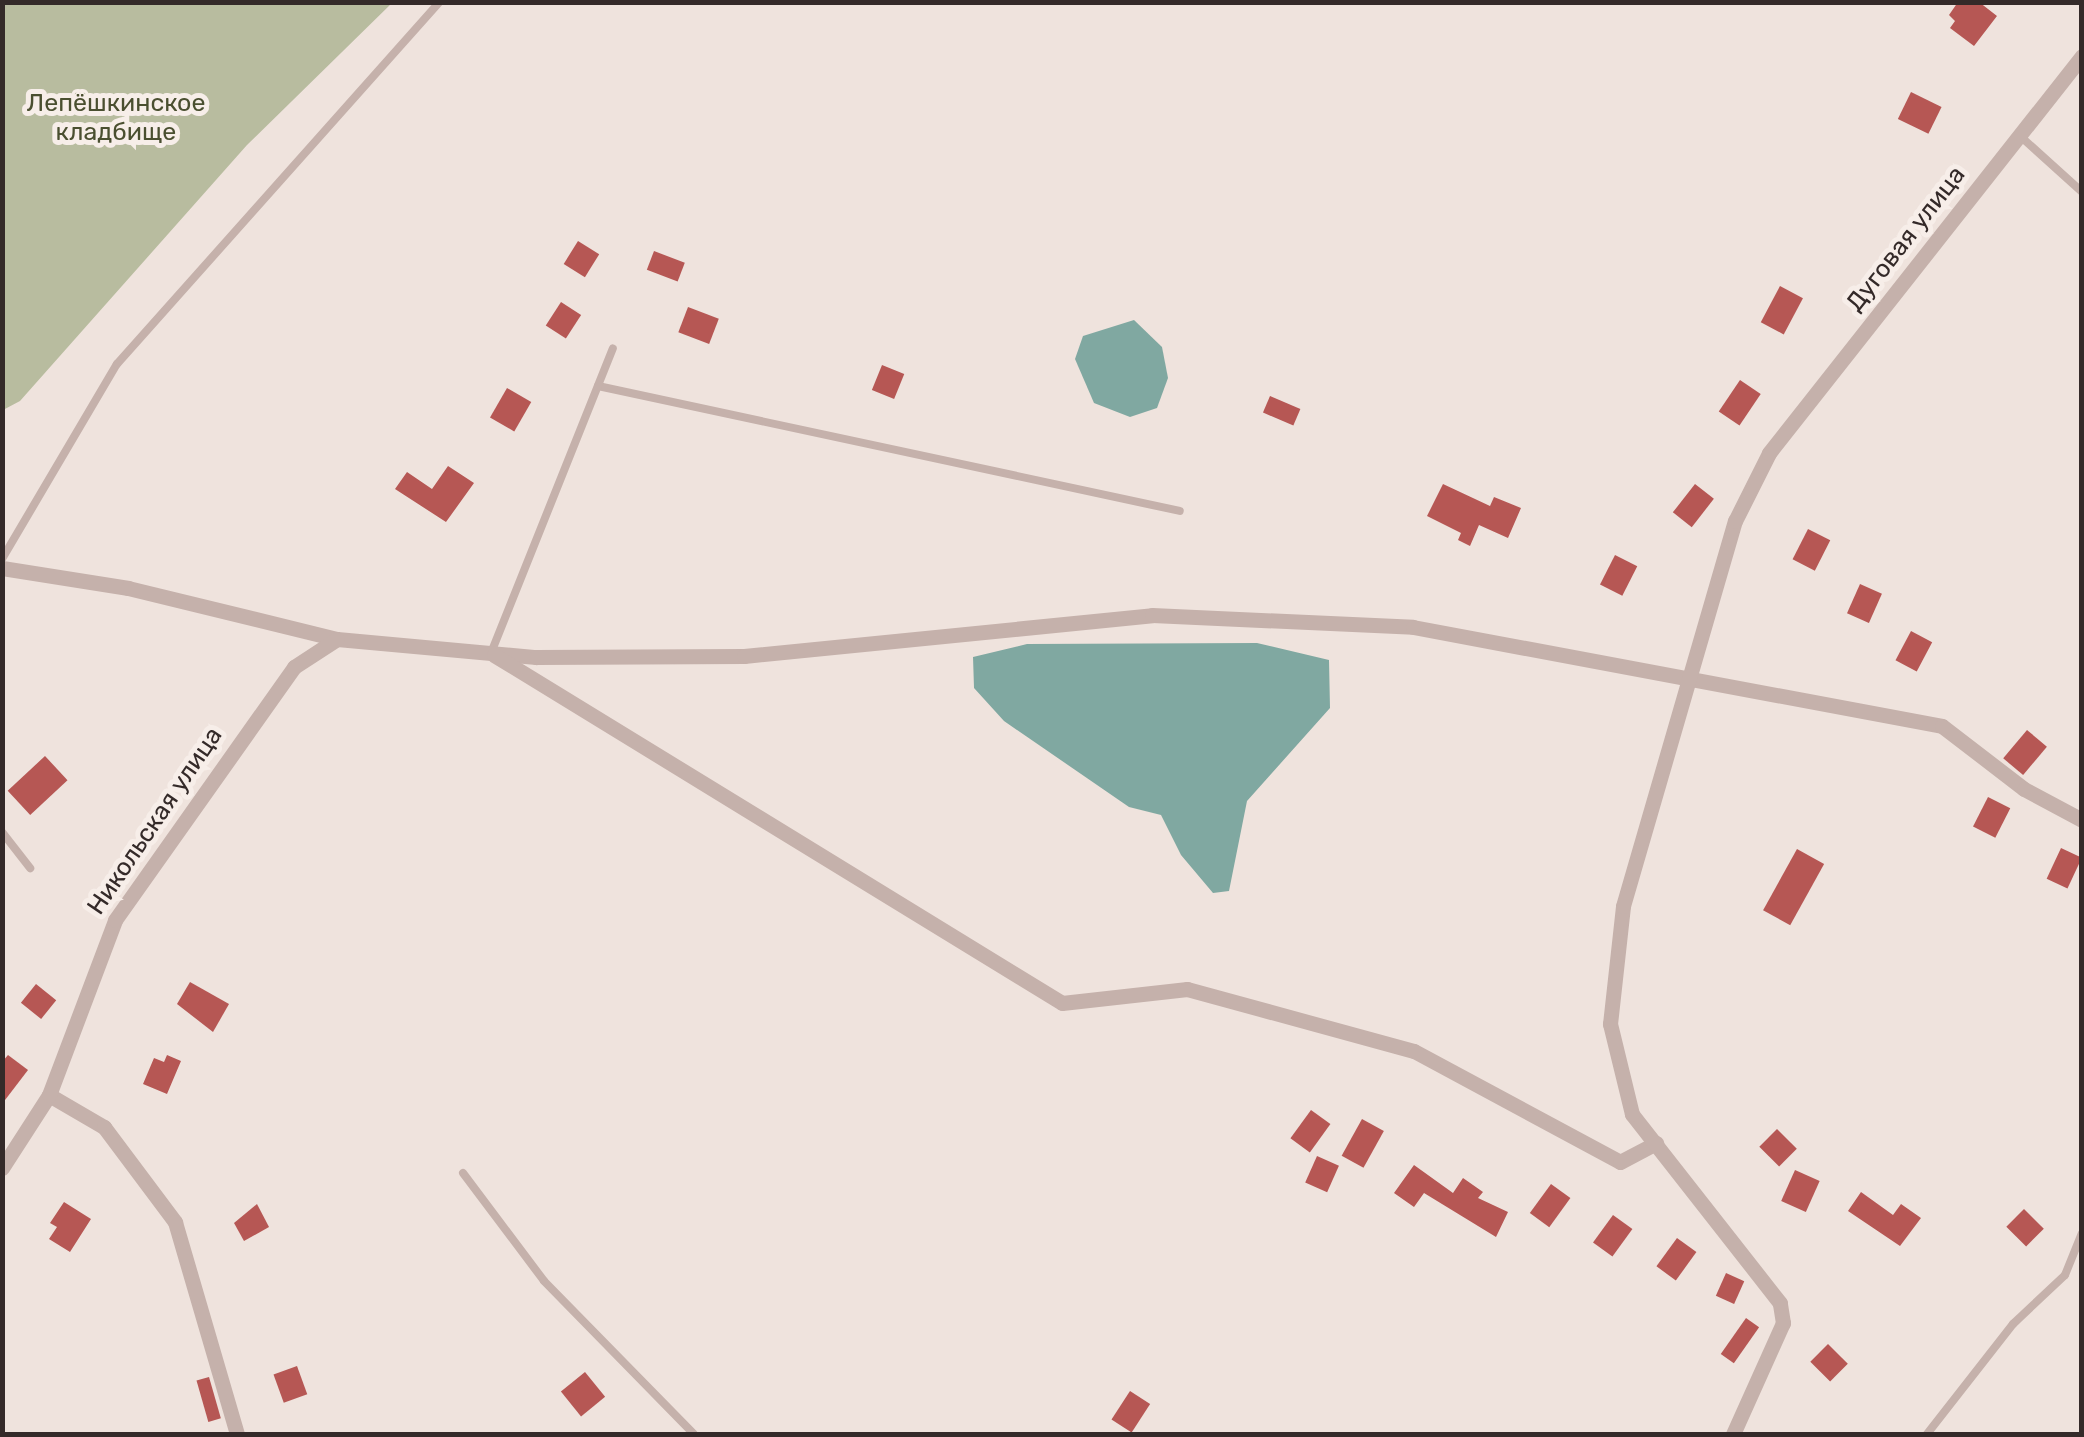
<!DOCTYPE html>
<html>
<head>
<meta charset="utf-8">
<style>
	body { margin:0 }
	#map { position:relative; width:2084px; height:1437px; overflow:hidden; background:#efe3dd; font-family:Rubik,sans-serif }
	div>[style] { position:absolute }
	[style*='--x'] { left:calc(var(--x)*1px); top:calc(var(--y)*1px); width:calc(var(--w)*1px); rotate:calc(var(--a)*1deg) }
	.green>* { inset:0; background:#b8bc9f }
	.water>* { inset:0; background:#80a8a1 }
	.building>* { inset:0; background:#b65754; transform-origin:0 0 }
	.lane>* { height:8px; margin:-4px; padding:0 4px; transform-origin:4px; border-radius:4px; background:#c5b1ab }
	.street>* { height:15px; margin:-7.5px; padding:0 7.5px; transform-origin:7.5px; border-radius:7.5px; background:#c5b1ab }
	span { translate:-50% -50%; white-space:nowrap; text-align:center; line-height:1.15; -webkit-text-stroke:10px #f7eee9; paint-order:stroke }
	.park-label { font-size:25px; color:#4a4f30 }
	.street-label { font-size:25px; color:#342a29 }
	.frame { position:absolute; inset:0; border:5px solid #342a29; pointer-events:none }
</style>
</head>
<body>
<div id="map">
	<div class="green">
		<div style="clip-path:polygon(3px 2px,392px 3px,247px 145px,20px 401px,3px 410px)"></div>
	</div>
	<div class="water">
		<div style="clip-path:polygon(1134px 320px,1162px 347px,1168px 378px,1157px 408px,1130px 417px,1094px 403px,1075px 359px,1083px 336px)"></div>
		<div style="clip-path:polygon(1257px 643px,1329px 660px,1330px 708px,1247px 801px,1229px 891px,1213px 893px,1181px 855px,1161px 815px,1129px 807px,1004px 721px,974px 688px,973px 657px,1027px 644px)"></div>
	</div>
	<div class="building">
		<div style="clip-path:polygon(1958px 2px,1979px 2px,1997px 16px,1974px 46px,1950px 28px,1955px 21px,1949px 15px)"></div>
		<div style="left:1911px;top:92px;width:34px;height:30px;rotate:26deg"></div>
		<div style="left:578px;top:241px;width:25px;height:27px;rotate:32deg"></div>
		<div style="left:654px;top:251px;width:33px;height:20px;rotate:21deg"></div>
		<div style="left:1780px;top:286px;width:26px;height:41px;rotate:28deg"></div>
		<div style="left:561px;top:302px;width:24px;height:28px;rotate:33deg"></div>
		<div style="left:688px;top:307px;width:33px;height:27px;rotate:21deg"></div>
		<div style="left:882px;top:365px;width:24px;height:27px;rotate:22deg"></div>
		<div style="left:1740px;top:380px;width:25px;height:38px;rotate:34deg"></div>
		<div style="left:507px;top:388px;width:28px;height:34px;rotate:30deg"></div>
		<div style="left:1270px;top:396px;width:33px;height:18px;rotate:23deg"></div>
		<div style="clip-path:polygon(448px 466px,474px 483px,446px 522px,395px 489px,407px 472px,432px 489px)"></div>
		<div style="clip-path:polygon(1443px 484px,1490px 506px,1494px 497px,1521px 508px,1508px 538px,1479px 525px,1470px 546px,1458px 540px,1461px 533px,1427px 516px)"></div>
		<div style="left:1695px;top:484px;width:24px;height:36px;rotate:38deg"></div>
		<div style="left:1808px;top:529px;width:25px;height:34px;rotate:27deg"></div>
		<div style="left:1615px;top:555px;width:25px;height:33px;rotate:27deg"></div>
		<div style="left:1860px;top:584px;width:24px;height:32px;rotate:24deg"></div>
		<div style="left:1911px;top:631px;width:24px;height:33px;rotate:28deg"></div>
		<div style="left:2027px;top:730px;width:26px;height:37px;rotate:40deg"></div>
		<div style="left:45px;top:756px;width:33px;height:51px;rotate:47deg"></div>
		<div style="left:1988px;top:797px;width:25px;height:33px;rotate:27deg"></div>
		<div style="left:2061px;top:848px;width:23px;height:34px;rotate:25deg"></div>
		<div style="left:1797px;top:849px;width:31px;height:70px;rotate:29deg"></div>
		<div style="clip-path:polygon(190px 982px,229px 1004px,213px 1032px,177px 1004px)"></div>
		<div style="left:36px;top:984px;width:26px;height:24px;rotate:39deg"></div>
		<div style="clip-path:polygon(8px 1055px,28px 1070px,2px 1104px,2px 1062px)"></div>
		<div style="clip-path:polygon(167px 1055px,181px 1061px,167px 1094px,143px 1084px,154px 1058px,164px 1062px)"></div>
		<div style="left:1311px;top:1110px;width:24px;height:35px;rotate:36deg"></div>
		<div style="left:1362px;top:1119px;width:25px;height:42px;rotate:29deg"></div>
		<div style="left:1777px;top:1129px;width:28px;height:25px;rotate:45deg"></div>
		<div style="left:1317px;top:1156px;width:24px;height:29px;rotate:24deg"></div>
		<div style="clip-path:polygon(1414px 1165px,1453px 1193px,1463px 1178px,1483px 1192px,1478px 1198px,1508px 1212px,1496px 1237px,1424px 1193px,1414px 1207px,1394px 1193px)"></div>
		<div style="left:1795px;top:1170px;width:27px;height:34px;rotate:24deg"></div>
		<div style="left:1551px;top:1184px;width:24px;height:36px;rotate:36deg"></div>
		<div style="clip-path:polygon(1861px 1192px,1893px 1215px,1901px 1204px,1921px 1218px,1900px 1246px,1848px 1211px)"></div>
		<div style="clip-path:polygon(64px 1202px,91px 1219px,70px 1252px,49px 1239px,57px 1227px,50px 1223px)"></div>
		<div style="clip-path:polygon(257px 1204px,269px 1227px,244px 1241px,234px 1223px)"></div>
		<div style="left:2024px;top:1209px;width:28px;height:25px;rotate:45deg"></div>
		<div style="left:1613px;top:1215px;width:24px;height:34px;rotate:36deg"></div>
		<div style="left:1677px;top:1238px;width:24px;height:35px;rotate:36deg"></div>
		<div style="left:1726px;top:1273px;width:20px;height:25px;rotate:24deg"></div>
		<div style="left:1746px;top:1318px;width:16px;height:44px;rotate:35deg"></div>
		<div style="left:1828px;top:1344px;width:28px;height:25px;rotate:45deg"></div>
		<div style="left:297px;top:1366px;width:30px;height:25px;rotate:70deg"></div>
		<div style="left:585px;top:1372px;width:32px;height:31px;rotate:51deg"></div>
		<div style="left:209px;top:1377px;width:43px;height:13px;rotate:74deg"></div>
		<div style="left:1130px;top:1391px;width:24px;height:34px;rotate:33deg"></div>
	</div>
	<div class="lane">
		<div style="--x:2019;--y:135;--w:85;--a:42.1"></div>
		<div style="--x:598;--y:386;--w:595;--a:12.12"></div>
		<div style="--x:2;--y:559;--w:226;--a:-59.5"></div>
		<div style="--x:117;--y:364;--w:484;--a:-48.3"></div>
		<div style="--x:491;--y:653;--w:328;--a:-68.2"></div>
		<div style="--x:2;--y:832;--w:46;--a:52.1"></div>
		<div style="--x:463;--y:1173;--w:135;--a:53.1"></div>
		<div style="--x:544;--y:1281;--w:214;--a:45.6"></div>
		<div style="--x:1927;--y:1434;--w:140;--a:-52"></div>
		<div style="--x:2013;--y:1324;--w:71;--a:-43.3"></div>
		<div style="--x:2065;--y:1275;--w:45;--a:-68"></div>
	</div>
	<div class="street">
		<div style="--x:2;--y:568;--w:128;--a:9"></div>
		<div style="--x:128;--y:588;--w:215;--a:13.7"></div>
		<div style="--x:337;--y:639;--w:200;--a:5.2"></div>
		<div style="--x:536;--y:657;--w:208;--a:-0.3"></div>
		<div style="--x:744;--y:656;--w:410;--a:-5.7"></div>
		<div style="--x:1152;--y:615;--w:261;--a:2.6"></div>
		<div style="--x:1413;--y:627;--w:538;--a:10.6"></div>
		<div style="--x:1942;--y:726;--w:103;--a:37.5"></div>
		<div style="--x:2024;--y:789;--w:66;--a:28.1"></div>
		<div style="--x:494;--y:655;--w:666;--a:31.49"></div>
		<div style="--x:1062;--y:1003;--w:126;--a:-6.4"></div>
		<div style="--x:1187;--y:989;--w:235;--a:15.3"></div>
		<div style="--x:1414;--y:1051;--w:234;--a:28.3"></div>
		<div style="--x:1620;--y:1162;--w:41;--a:-27.8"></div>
		<div style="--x:49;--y:1095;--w:64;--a:30.2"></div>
		<div style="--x:104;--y:1127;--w:119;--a:53.2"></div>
		<div style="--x:175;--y:1222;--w:221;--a:73.7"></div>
		<div style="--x:2;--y:1168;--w:87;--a:-57.2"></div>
		<div style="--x:49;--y:1095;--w:187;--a:-69.3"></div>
		<div style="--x:115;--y:920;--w:310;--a:-54.7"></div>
		<div style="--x:294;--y:667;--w:51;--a:-33.1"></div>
		<div style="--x:1733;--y:1434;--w:122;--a:-65.8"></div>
		<div style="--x:1783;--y:1323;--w:20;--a:-99"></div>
		<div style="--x:1780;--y:1303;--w:240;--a:-128.1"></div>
		<div style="--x:1632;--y:1114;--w:93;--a:-103.7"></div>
		<div style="--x:1610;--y:1024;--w:119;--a:-83.7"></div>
		<div style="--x:1623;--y:906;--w:401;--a:-73.8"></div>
		<div style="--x:1735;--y:521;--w:76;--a:-63.4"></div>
		<div style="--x:1769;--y:453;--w:506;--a:-51.75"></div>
	</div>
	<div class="park-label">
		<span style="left:116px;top:118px">Лепёшкинское<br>кладбище</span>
	</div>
	<div class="street-label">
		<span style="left:1906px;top:239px;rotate:-52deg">Дуговая улица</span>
		<span style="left:155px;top:821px;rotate:-56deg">Никольская улица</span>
	</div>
	<div class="frame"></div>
</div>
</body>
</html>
